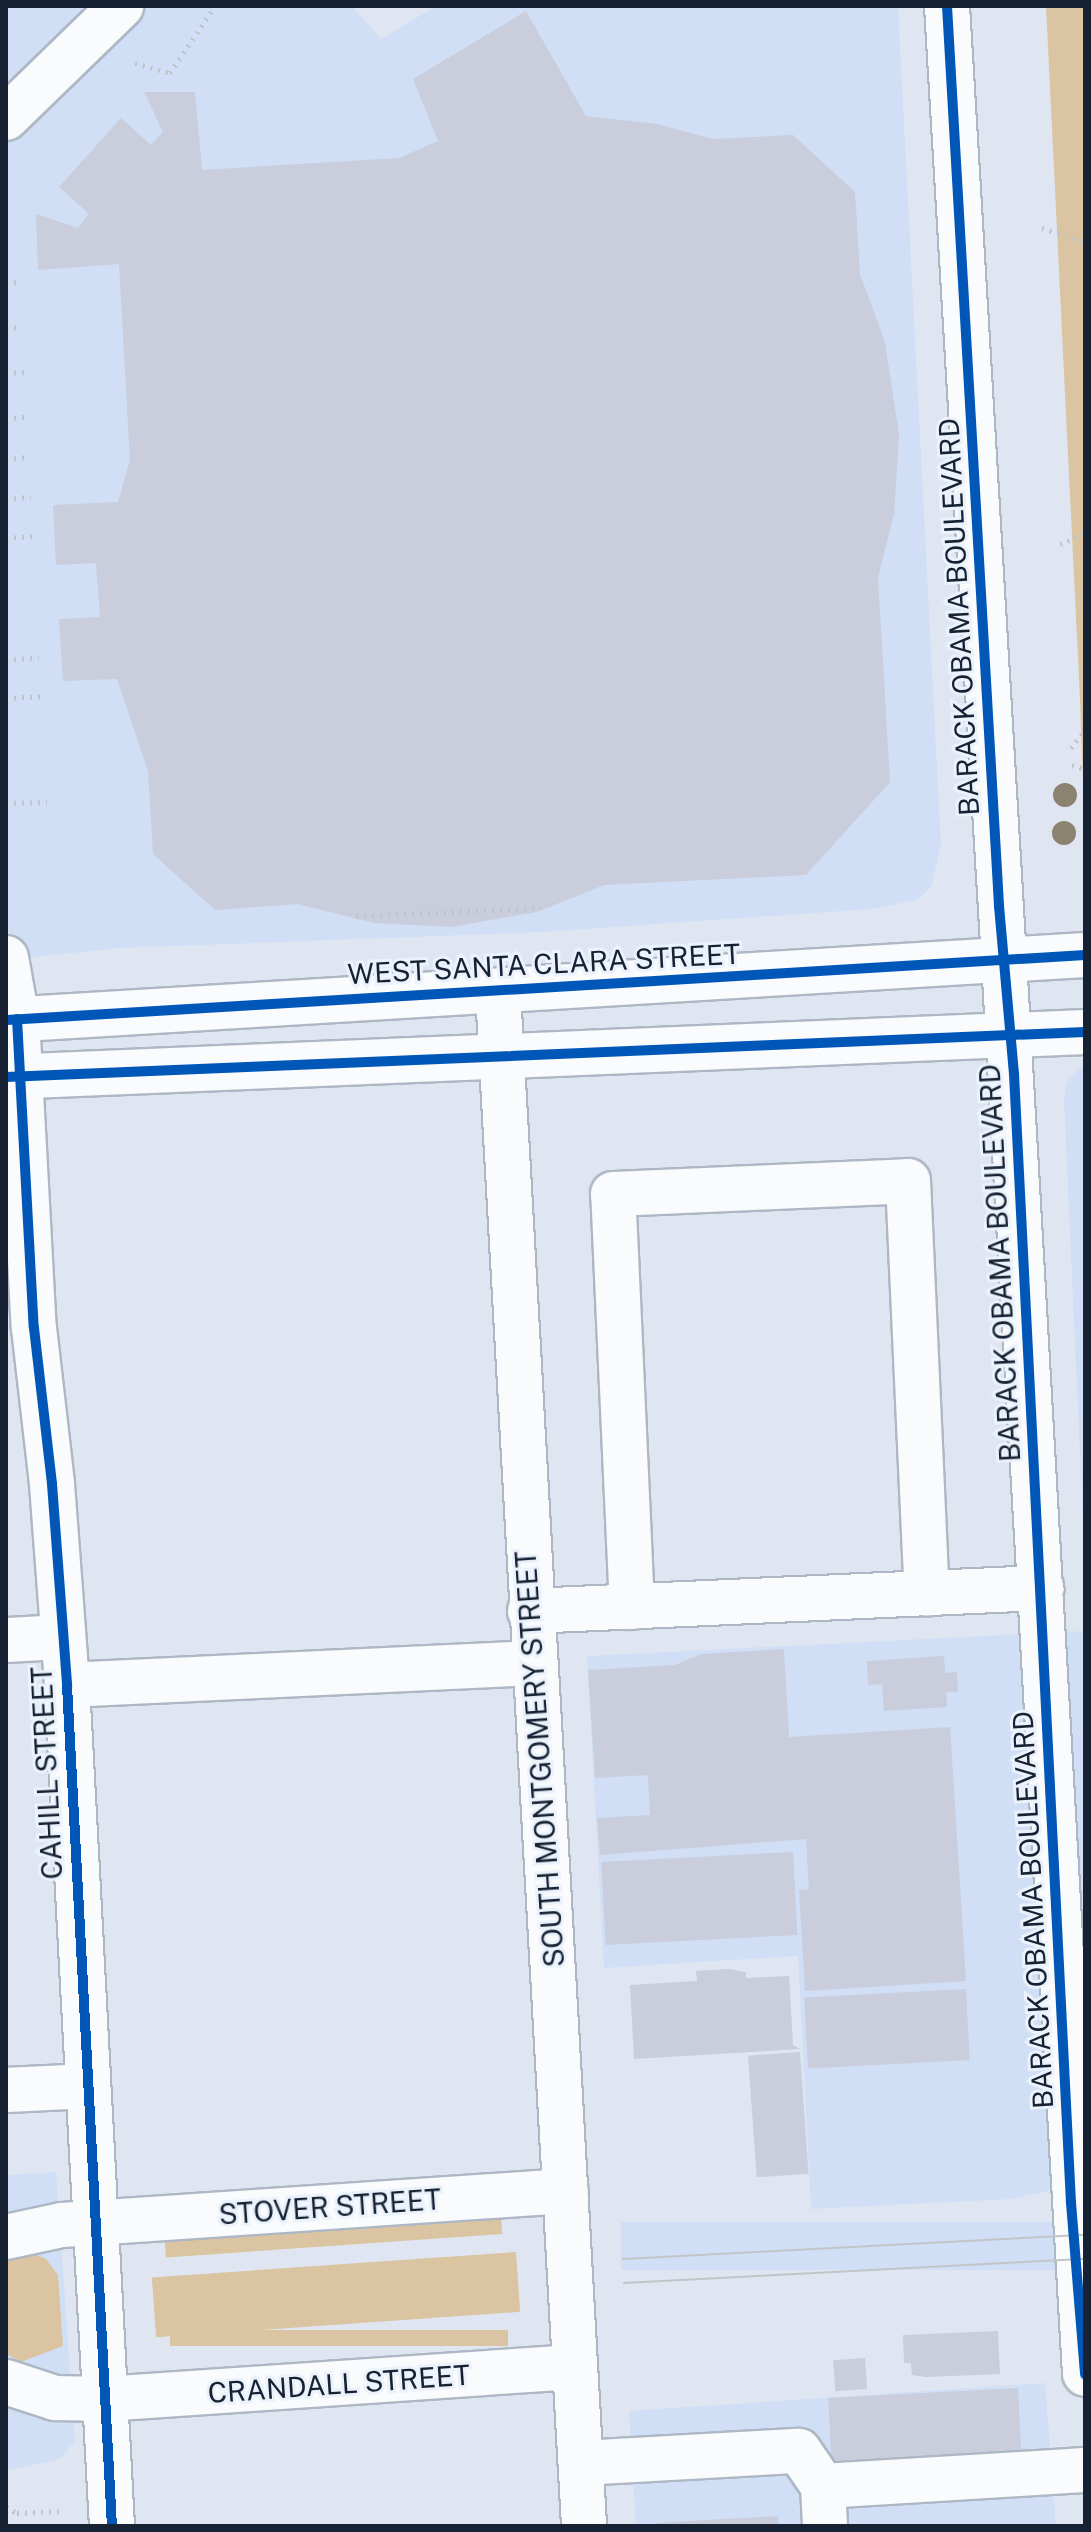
<!DOCTYPE html>
<html>
<head>
<meta charset="utf-8">
<style>
	body { margin:0 }
	#map { position:relative; width:1091px; height:2532px; overflow:hidden; background:#dfe6f1; font-family:"Public Sans",sans-serif }
	div>[style] { position:absolute }
	[style*='--x'] { left:calc(var(--x)*1px); top:calc(var(--y)*1px); width:calc(var(--w)*1px); rotate:calc(var(--a)*1deg) }
	.built>* { inset:0; background:#d0dff6; transform-origin:0 0 }
	.green>* { inset:0; background:#dac4a2; transform-origin:0 0 }
	.building>* { inset:0; background:#c9cddc; transform-origin:0 0 }
	.path>* { height:5px; margin-top:-2.5px; transform-origin:0; background:repeating-linear-gradient(90deg,#c0c5cb 0 2px,transparent 0 8px) }
	.roads { filter:drop-shadow(2px 0 #aeb7c4) drop-shadow(-2px 0 #aeb7c4) drop-shadow(0 2px #aeb7c4) drop-shadow(0 -2px #aeb7c4) }
	.minor>* { height:44px; margin:-22px; padding:0 22px; transform-origin:22px; border-radius:22px; background:#fafbfd }
	.major>* { height:44px; margin:-22px; padding:0 22px; transform-origin:22px; border-radius:22px; background:#fafbfd }
	.tram>* { height:2px; margin:-1px; padding:0 1px; transform-origin:1px; border-radius:1px; background:#c2c5c8 }
	.cycleway>* { height:10px; margin:-5px; padding:0 5px; transform-origin:5px; border-radius:5px; background:#0057b8 }
	.trees>* { width:24px; height:24px; margin:-12px; border-radius:50%; background:#8b826f }
	span { translate:-50% -50%; white-space:nowrap; text-align:center; line-height:1.15; -webkit-text-stroke:6px #ebf2fb; paint-order:stroke }
	.street-label { font-size:28px; color:#162233 }
	.frame { position:absolute; inset:0; border:8px solid #162233; pointer-events:none }
</style>
</head>
<body>
<div id="map">
	<div class="built">
		<div style="clip-path:polygon(6px 6px,352px 6px,381px 39px,436px 6px,898px 6px,941px 846px,931px 887px,917px 900px,871px 909px,545px 932px,120px 948px,6px 960px)"></div>
		<div style="clip-path:polygon(1085px 1064px,1085px 1565px,1064px 1100px,1066px 1083px)"></div>
		<div style="clip-path:polygon(1085px 1631px,1085px 2183px,1012px 2199px,811px 2209px,798px 1956px,604px 1968px,587px 1656px)"></div>
		<div style="clip-path:polygon(56px 2172px,75px 2441px,60px 2459px,6px 2471px,6px 2175px)"></div>
		<div style="left:1085px;top:2222px;width:48px;height:464px;rotate:90deg"></div>
		<div style="clip-path:polygon(1045px 2383px,1056px 2526px,636px 2526px,629px 2411px)"></div>
	</div>
	<div class="green">
		<div style="clip-path:polygon(1046px 6px,1085px 6px,1085px 836px,1080px 699px)"></div>
		<div style="left:501px;top:2218px;width:16px;height:337px;rotate:86deg"></div>
		<div style="clip-path:polygon(30px 2252px,46px 2259px,58px 2275px,63px 2346px,21px 2362px,6px 2354px,6px 2259px)"></div>
		<div style="left:516px;top:2252px;width:60px;height:365px;rotate:86deg"></div>
		<div style="left:508px;top:2330px;width:16px;height:338px;rotate:90deg"></div>
	</div>
	<div class="building">
		<div style="clip-path:polygon(526px 11px,586px 116px,657px 124px,713px 139px,793px 135px,855px 192px,860px 274px,885px 342px,899px 435px,894px 514px,878px 577px,890px 782px,806px 875px,604px 885px,537px 912px,452px 927px,374px 923px,297px 904px,215px 910px,153px 854px,148px 771px,117px 679px,63px 681px,59px 619px,100px 617px,96px 563px,56px 565px,53px 505px,118px 502px,130px 460px,119px 264px,38px 270px,36px 214px,78px 228px,89px 214px,59px 187px,121px 118px,151px 145px,163px 132px,144px 92px,195px 92px,202px 170px,399px 158px,438px 141px,413px 79px)"></div>
		<div style="clip-path:polygon(784px 1649px,789px 1737px,950px 1727px,966px 1981px,805px 1991px,799px 1890px,809px 1889px,806px 1839px,600px 1855px,597px 1818px,650px 1815px,648px 1775px,595px 1778px,588px 1670px,675px 1665px,701px 1654px)"></div>
		<div style="clip-path:polygon(944px 1656px,945px 1673px,957px 1672px,958px 1692px,946px 1692px,947px 1707px,884px 1711px,882px 1684px,868px 1685px,867px 1661px)"></div>
		<div style="left:793px;top:1852px;width:83px;height:192px;rotate:87deg"></div>
		<div style="clip-path:polygon(728px 1969px,746px 1972px,746px 1978px,789px 1976px,793px 2045px,800px 2049px,634px 2059px,630px 1985px,697px 1981px,696px 1971px)"></div>
		<div style="left:966px;top:1989px;width:71px;height:162px;rotate:87deg"></div>
		<div style="left:800px;top:2052px;width:122px;height:52px;rotate:86deg"></div>
		<div style="clip-path:polygon(998px 2331px,1000px 2374px,926px 2377px,912px 2375px,911px 2363px,904px 2363px,903px 2335px)"></div>
		<div style="left:865px;top:2358px;width:31px;height:32px;rotate:86deg"></div>
		<div style="left:1018px;top:2388px;width:73px;height:190px;rotate:87deg"></div>
		<div style="clip-path:polygon(778px 2516px,779px 2526px,656px 2526px,655px 2523px)"></div>
	</div>
	<div class="path">
		<div style="--x:135;--y:63;--w:36;--a:16"></div>
		<div style="--x:170;--y:73;--w:81;--a:-56.1"></div>
		<div style="--x:1042;--y:228;--w:45;--a:18"></div>
		<div style="--x:6;--y:283;--w:13;--a:-4"></div>
		<div style="--x:6;--y:328;--w:15;--a:-4"></div>
		<div style="--x:6;--y:373;--w:18;--a:-3"></div>
		<div style="--x:6;--y:418;--w:20;--a:-3"></div>
		<div style="--x:6;--y:459;--w:22;--a:-5"></div>
		<div style="--x:6;--y:499;--w:25;--a:-5"></div>
		<div style="--x:6;--y:538;--w:27;--a:-4"></div>
		<div style="--x:1060;--y:544;--w:27;--a:-24"></div>
		<div style="--x:6;--y:660;--w:33;--a:-5"></div>
		<div style="--x:6;--y:698;--w:35;--a:-3"></div>
		<div style="--x:1071;--y:748;--w:22;--a:-51"></div>
		<div style="--x:1072;--y:765;--w:14;--a:17"></div>
		<div style="--x:6;--y:803;--w:41;--a:-1.4"></div>
		<div style="--x:356;--y:916;--w:185;--a:-2.5"></div>
		<div style="--x:6;--y:2507;--w:13;--a:29"></div>
		<div style="--x:17;--y:2513;--w:45;--a:-2.5"></div>
	</div>
	<div class="roads">
		<div class="minor">
			<div style="--x:947;--y:6;--w:956;--a:86.58"></div>
			<div style="--x:6;--y:118;--w:161;--a:-44.2"></div>
			<div style="--x:6;--y:958;--w:62;--a:79.8"></div>
			<div style="--x:17;--y:1019;--w:309;--a:86.9"></div>
			<div style="--x:34;--y:1328;--w:157;--a:83.4"></div>
			<div style="--x:52;--y:1484;--w:202;--a:85.7"></div>
			<div style="--x:67;--y:1685;--w:842;--a:86.94"></div>
			<div style="--x:632;--y:1607;--w:413;--a:-92.6"></div>
			<div style="--x:613;--y:1194;--w:295;--a:-2.5"></div>
			<div style="--x:908;--y:1181;--w:413;--a:87.4"></div>
			<div style="--x:530;--y:1611;--w:512;--a:-2.58"></div>
			<div style="--x:6;--y:1640;--w:56;--a:-3.1"></div>
			<div style="--x:67;--y:1685;--w:468;--a:-2.7"></div>
			<div style="--x:6;--y:2090;--w:82;--a:-2.8"></div>
			<div style="--x:6;--y:2237;--w:57;--a:-12.1"></div>
			<div style="--x:62;--y:2225;--w:505;--a:-3.86"></div>
			<div style="--x:6;--y:2382;--w:52;--a:18.1"></div>
			<div style="--x:55;--y:2398;--w:49;--a:1.2"></div>
			<div style="--x:104;--y:2399;--w:471;--a:-3.9"></div>
			<div style="--x:581;--y:2463;--w:218;--a:-3.2"></div>
			<div style="--x:799;--y:2451;--w:42;--a:55.6"></div>
			<div style="--x:823;--y:2486;--w:262;--a:-3.5"></div>
			<div style="--x:823;--y:2486;--w:40;--a:87.1"></div>
		</div>
		<div class="major">
			<div style="--x:1004;--y:960;--w:1416;--a:86.72"></div>
			<div style="--x:498;--y:992;--w:1536;--a:86.79"></div>
			<div style="--x:6;--y:1020;--w:1081;--a:-3.45"></div>
			<div style="--x:6;--y:1077;--w:1080;--a:-2.39"></div>
		</div>
	</div>
	<div class="tram">
		<div style="--x:623;--y:2259;--w:463;--a:-3"></div>
		<div style="--x:624;--y:2283;--w:462;--a:-3"></div>
	</div>
	<div class="cycleway">
		<div style="--x:947;--y:6;--w:902;--a:86.69"></div>
		<div style="--x:999;--y:906;--w:169;--a:84.9"></div>
		<div style="--x:1014;--y:1074;--w:1130;--a:87.11"></div>
		<div style="--x:1071;--y:2203;--w:172;--a:85.3"></div>
		<div style="--x:17;--y:1019;--w:309;--a:86.9"></div>
		<div style="--x:34;--y:1328;--w:157;--a:83.4"></div>
		<div style="--x:52;--y:1484;--w:202;--a:85.7"></div>
		<div style="--x:67;--y:1685;--w:842;--a:86.94"></div>
		<div style="--x:7;--y:1020;--w:1080;--a:-3.45"></div>
		<div style="--x:6;--y:1077;--w:1080;--a:-2.39"></div>
	</div>
	<div class="trees">
		<div style="left:1065px;top:795px"></div>
		<div style="left:1064px;top:833px"></div>
	</div>
	<div class="street-label">
		<span style="left:959px;top:617px;rotate:-93deg">BARACK OBAMA BOULEVARD</span>
		<span style="left:544px;top:964px;rotate:-3deg">WEST SANTA CLARA STREET</span>
		<span style="left:1000px;top:1263px;rotate:-93deg">BARACK OBAMA BOULEVARD</span>
		<span style="left:540px;top:1759px;rotate:-94deg">SOUTH MONTGOMERY STREET</span>
		<span style="left:47px;top:1773px;rotate:-93deg">CAHILL STREET</span>
		<span style="left:1033px;top:1910px;rotate:-93deg">BARACK OBAMA BOULEVARD</span>
		<span style="left:330px;top:2207px;rotate:-4deg">STOVER STREET</span>
		<span style="left:339px;top:2384px;rotate:-4deg">CRANDALL STREET</span>
	</div>
	<div class="frame"></div>
</div>
</body>
</html>
